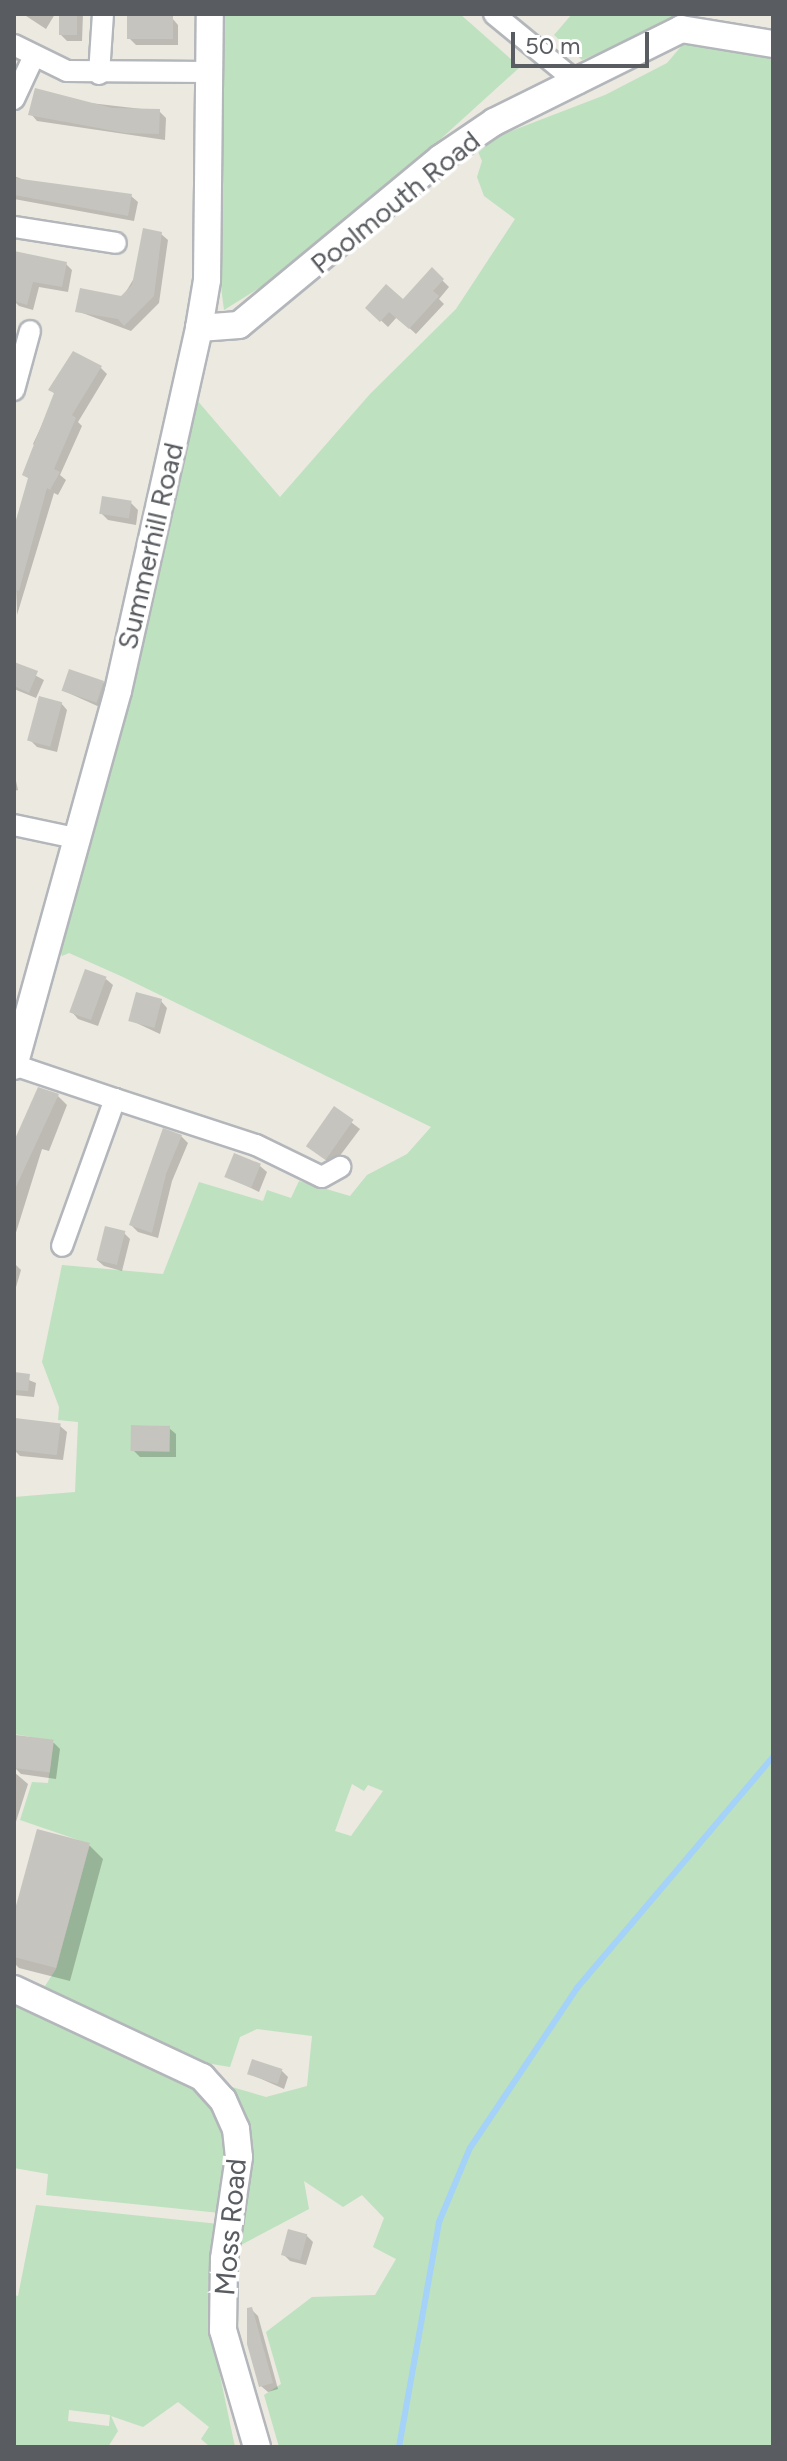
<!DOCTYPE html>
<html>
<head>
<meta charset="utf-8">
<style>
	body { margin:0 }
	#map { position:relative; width:787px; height:2461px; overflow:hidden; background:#ebe9e0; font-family:Figtree,sans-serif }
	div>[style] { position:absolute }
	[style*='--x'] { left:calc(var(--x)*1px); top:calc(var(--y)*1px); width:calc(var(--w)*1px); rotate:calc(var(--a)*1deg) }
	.green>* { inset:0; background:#bee1bf }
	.shadow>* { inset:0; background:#0003 }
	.stream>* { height:6px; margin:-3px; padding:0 3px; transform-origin:3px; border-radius:3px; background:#a4d2f8 }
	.building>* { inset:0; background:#c6c4be; transform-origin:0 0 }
	.roads { filter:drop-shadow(2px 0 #b3b6ba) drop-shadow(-2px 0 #b3b6ba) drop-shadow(0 2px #b3b6ba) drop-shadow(0 -2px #b3b6ba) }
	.minor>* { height:20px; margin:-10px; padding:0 10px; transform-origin:10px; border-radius:10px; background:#fff }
	.tertiary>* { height:26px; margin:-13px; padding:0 13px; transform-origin:13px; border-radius:13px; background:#fff }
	span { translate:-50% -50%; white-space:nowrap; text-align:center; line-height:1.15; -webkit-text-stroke:7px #fff; paint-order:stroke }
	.street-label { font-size:28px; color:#595c60 }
	.frame { position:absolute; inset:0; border:16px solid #595c60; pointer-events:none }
	.scale { position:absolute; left:511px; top:32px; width:138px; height:36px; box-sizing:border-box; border:4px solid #595c60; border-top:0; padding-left:10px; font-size:24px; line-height:28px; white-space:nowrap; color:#595c60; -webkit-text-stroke:6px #fff; paint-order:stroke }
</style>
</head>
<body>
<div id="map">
	<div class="green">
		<div style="clip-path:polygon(217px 14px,460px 14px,520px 67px,315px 253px,224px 310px,217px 256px)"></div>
		<div style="clip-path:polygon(572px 14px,691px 14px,582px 60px,554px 35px)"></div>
		<div style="clip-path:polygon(evenodd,706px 40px,773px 58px,773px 2447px,279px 2447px,264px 2395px,281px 2384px,266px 2332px,312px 2297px,375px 2295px,396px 2259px,373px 2247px,384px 2218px,362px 2195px,343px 2207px,304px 2181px,309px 2209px,241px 2245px,252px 2162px,247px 2126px,218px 2083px,266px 2097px,307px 2086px,312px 2036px,257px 2029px,240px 2037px,230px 2067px,188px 2060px,14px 1981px,14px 1975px,45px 1986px,56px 1969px,90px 1844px,20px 1820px,32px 1782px,48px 1783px,54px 1741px,14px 1734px,14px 1497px,75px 1492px,78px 1422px,58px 1420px,59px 1407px,42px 1362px,62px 1265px,163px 1274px,199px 1182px,263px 1201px,267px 1190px,291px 1198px,299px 1181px,350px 1196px,367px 1175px,407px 1154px,431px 1127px,123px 977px,69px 953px,62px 956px,56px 943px,190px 392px,280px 497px,370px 394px,456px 309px,515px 219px,484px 196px,477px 177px,482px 161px,475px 145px,605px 95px,667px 63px,684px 43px,706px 40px,132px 1425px,169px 1426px,169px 1451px,131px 1451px,132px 1425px,706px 40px,352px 1784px,364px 1791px,368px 1785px,383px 1791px,351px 1836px,335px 1831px,352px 1784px)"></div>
		<div style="clip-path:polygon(14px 1995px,188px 2076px,212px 2103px,228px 2144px,220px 2213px,46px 2195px,48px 2174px,14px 2168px)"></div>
		<div style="clip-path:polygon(evenodd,36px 2205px,219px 2224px,208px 2283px,210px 2328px,235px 2447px,210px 2447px,201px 2439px,209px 2427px,178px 2402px,143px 2427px,111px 2416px,118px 2431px,108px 2447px,14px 2447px,14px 2295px,18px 2296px,36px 2205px,69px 2410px,110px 2415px,109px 2426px,68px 2421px,69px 2410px)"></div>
	</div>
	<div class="shadow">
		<div style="clip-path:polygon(23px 14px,55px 14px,46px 29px)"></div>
		<div style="clip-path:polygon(61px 14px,83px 14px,82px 41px,67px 41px,60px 34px)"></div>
		<div style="clip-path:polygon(172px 18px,178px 25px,178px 45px,136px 45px,129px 38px)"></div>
		<div style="clip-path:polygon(73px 101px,159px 111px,166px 118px,165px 140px,37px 121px,31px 114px)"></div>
		<div style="clip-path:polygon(14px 176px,32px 183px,131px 196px,138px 202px,134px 221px,14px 199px)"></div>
		<div style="clip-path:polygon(161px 234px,168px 240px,159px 303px,131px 331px,77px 311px,122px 298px)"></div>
		<div style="clip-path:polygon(14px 253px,66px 264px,72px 270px,68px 292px,39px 287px,33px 310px,19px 306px,14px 301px)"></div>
		<div style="clip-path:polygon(432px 270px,449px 287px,439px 299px,444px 304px,416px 334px,397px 317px,388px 327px,368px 308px,403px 302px)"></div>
		<div style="clip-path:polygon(100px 367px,107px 374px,78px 422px,82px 426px,60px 475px,66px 480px,58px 495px,54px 493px,17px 615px,14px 529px,38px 449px,33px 444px,56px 395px,51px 390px)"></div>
		<div style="clip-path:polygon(131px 503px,138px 510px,136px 525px,108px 520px,101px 513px)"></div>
		<div style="clip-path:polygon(14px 664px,44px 680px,36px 698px,14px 689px)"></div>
		<div style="clip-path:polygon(103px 682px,110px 689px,104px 709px,64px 691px)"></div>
		<div style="clip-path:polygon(61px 703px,67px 710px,57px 752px,37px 747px,30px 740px)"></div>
		<div style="clip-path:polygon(14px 772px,18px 790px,14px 791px)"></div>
		<div style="clip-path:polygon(106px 979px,113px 985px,98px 1026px,78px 1019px,72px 1012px)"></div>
		<div style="clip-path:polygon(161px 1001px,167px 1008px,160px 1034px,130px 1020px)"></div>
		<div style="clip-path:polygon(58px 1096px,67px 1105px,49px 1151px,42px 1149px,14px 1239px,14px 1143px)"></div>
		<div style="clip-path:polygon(334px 1109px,360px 1129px,333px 1165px,315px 1152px)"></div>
		<div style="clip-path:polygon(181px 1136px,188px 1143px,172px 1181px,158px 1238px,138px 1232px,131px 1225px)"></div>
		<div style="clip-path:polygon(260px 1166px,267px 1172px,259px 1192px,227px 1176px)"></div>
		<div style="clip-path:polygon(124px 1233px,130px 1239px,122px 1271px,104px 1266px,97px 1260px)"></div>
		<div style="clip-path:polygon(14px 1263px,21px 1270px,14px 1294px)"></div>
		<div style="clip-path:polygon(14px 1374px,36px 1383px,34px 1397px,14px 1395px)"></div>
		<div style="clip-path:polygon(17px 1420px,60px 1426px,67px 1432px,63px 1460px,20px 1456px,14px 1450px)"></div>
		<div style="clip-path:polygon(169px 1428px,176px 1434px,176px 1457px,140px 1457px,133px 1450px)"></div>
		<div style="clip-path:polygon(53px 1742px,60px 1749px,56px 1779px,21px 1774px,14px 1767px)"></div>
		<div style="clip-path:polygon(14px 1772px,28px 1784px,14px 1828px)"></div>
		<div style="clip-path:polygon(89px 1845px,103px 1859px,70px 1981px,19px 1968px,14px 1963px,14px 1920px)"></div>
		<div style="clip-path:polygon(281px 2070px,288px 2077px,284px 2089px,250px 2074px)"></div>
		<div style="clip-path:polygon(306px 2235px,313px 2242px,306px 2265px,290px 2261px,283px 2254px)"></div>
		<div style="clip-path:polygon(251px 2309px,258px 2316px,278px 2389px,268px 2392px,261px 2386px)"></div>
	</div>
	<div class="stream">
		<div style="--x:399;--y:2447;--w:229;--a:-79.9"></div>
		<div style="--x:439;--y:2222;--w:80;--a:-67.3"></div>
		<div style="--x:470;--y:2148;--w:192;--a:-56.2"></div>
		<div style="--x:577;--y:1988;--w:303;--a:-49.7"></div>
	</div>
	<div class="building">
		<div style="left:59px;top:14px;width:18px;height:21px"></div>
		<div style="left:127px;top:16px;width:46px;height:23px"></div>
		<div style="clip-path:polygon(35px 88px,112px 108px,160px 109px,159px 134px,125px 133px,28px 115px)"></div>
		<div style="clip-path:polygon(14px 178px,132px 194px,128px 216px,14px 195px)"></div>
		<div style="clip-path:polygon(143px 228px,162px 232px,154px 296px,124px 326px,118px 319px,75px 312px,80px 288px,121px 296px,132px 285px)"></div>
		<div style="clip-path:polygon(14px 251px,67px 262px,62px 287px,33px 282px,27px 305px,14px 301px)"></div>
		<div style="clip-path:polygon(432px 267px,444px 279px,433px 291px,439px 296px,409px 329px,389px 312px,380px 322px,365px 308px,386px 284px,403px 299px)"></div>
		<div style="clip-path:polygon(73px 351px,102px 366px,72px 415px,76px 418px,54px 469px,60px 472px,50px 490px,47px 488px,19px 591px,14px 590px,14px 527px,28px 478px,22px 475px,54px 393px,48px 390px)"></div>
		<div style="left:102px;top:496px;width:30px;height:18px;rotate:9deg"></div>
		<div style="clip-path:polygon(14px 662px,38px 671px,29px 693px,14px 686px)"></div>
		<div style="left:69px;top:669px;width:37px;height:23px;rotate:19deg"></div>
		<div style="left:39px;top:696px;width:24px;height:46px;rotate:15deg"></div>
		<div style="left:85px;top:969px;width:23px;height:46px;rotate:20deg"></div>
		<div style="left:136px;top:992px;width:27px;height:30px;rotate:15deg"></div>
		<div style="clip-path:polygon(38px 1087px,59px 1094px,14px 1191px,14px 1141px)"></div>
		<div style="left:334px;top:1106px;width:24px;height:49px;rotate:35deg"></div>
		<div style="clip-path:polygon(163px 1128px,182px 1135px,166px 1174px,152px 1233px,129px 1225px)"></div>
		<div style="left:234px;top:1153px;width:29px;height:26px;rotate:22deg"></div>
		<div style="left:105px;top:1226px;width:21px;height:35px;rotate:14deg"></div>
		<div style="clip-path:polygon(14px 1372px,30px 1374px,28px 1391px,14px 1390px)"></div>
		<div style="left:15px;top:1418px;width:46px;height:32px;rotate:7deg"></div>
		<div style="left:131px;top:1425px;width:39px;height:26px;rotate:1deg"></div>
		<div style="left:16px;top:1735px;width:38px;height:33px;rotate:7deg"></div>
		<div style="clip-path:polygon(37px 1829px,90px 1843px,56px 1968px,14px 1957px,14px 1913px)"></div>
		<div style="left:252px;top:2059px;width:32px;height:16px;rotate:18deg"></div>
		<div style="left:288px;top:2229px;width:20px;height:27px;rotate:15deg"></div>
		<div style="clip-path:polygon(252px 2307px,273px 2383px,259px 2387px,247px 2344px,247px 2308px)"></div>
	</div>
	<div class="roads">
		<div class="minor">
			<div style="--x:494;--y:14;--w:109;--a:39.4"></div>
			<div style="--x:14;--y:45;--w:59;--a:26.1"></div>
			<div style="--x:67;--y:71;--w:142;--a:0.4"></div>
			<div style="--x:99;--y:74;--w:60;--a:-86.2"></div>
			<div style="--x:14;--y:99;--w:45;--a:-65.1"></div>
			<div style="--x:14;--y:227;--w:103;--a:8.9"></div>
			<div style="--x:14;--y:390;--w:61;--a:-74.8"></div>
			<div style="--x:14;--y:825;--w:67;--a:12"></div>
			<div style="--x:14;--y:1065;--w:107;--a:18.6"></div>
			<div style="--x:115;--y:1099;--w:156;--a:109.8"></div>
			<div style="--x:115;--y:1099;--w:148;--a:18.1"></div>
			<div style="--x:256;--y:1145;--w:73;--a:25.9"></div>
			<div style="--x:322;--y:1177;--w:21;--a:-29"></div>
		</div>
		<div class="tertiary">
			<div style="--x:199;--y:328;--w:40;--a:-4.3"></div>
			<div style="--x:239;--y:325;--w:262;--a:-39.6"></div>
			<div style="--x:441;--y:158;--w:64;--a:-34.2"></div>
			<div style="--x:494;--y:122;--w:209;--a:-26.4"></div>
			<div style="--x:681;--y:29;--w:93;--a:9.3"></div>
			<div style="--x:14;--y:1066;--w:389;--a:-74.5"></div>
			<div style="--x:118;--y:691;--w:372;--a:-77.4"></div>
			<div style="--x:199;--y:328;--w:49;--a:-80.5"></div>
			<div style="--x:207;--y:280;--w:266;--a:-89.4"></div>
			<div style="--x:14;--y:1989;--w:208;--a:25.1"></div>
			<div style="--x:202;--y:2077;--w:31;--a:48"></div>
			<div style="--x:223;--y:2100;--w:32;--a:66"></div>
			<div style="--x:236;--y:2129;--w:28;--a:84"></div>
			<div style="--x:239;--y:2157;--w:103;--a:98.4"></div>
			<div style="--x:224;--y:2259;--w:71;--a:90.8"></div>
			<div style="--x:223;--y:2330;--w:122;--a:73.8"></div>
		</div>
	</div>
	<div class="street-label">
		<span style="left:395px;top:202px;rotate:-39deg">Poolmouth Road</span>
		<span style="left:150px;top:546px;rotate:-77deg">Summerhill Road</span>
		<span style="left:230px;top:2227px;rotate:-85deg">Moss Road</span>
	</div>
	<div class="frame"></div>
	<div class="scale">50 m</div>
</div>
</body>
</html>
